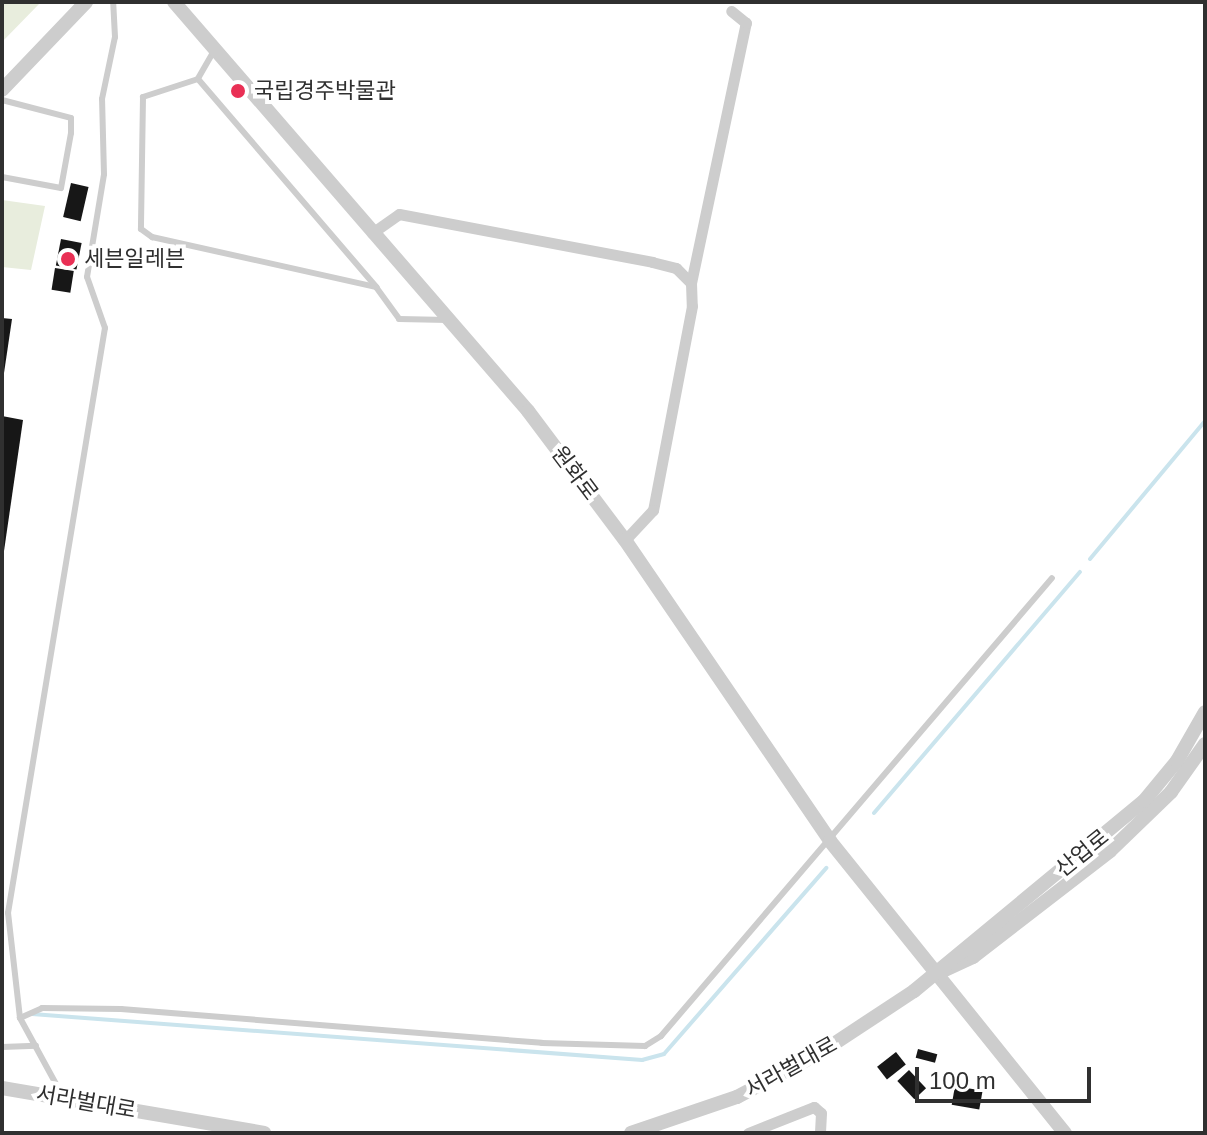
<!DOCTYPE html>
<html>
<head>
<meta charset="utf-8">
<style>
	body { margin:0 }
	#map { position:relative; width:1207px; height:1135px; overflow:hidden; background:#fff; font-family:Arial,"Noto Sans KR",sans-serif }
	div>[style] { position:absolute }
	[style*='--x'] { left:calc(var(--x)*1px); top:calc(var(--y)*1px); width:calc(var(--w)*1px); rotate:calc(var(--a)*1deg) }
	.green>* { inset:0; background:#e8eddd }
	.stream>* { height:4px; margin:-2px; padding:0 2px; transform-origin:2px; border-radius:2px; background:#cae4ed }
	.building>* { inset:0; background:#171717; transform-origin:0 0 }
	.service>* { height:6px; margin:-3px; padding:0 3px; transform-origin:3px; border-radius:3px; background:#cdcdcd }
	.minor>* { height:11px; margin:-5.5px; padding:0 5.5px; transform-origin:5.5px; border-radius:5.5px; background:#cdcdcd }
	.tertiary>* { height:14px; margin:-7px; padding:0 7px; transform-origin:7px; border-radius:7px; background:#cdcdcd }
	.dots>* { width:22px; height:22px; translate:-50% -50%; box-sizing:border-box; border:4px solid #fff; border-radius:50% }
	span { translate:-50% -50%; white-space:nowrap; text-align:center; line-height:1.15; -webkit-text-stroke:8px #fff; paint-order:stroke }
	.poi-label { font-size:22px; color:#303030 }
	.left { translate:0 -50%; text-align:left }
	.street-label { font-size:22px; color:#303030 }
	.frame { position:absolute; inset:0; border:4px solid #303030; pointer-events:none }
	.scale { position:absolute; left:915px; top:1067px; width:176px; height:36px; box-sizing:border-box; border:4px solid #303030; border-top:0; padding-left:10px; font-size:24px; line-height:28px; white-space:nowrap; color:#303030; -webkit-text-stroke:6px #fff; paint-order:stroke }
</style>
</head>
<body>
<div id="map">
	<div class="green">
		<div style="clip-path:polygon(2px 2px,41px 2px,2px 42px)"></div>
		<div style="clip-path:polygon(2px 200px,45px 206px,31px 270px,2px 267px)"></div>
	</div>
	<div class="stream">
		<div style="--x:1090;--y:559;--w:180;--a:-50.2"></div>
		<div style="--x:874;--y:813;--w:317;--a:-49.5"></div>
		<div style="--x:32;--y:1014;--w:612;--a:4.31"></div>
		<div style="--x:642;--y:1060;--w:23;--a:-15"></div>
		<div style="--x:664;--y:1054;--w:247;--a:-48.9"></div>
	</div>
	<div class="building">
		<div style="left:71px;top:183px;width:18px;height:35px;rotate:13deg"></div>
		<div style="left:61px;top:239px;width:21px;height:27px;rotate:11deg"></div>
		<div style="left:55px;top:268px;width:19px;height:22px;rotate:9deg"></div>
		<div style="clip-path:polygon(2px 318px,12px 319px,4px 373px,2px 372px)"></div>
		<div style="clip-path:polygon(2px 416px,23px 420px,4px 551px,2px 551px)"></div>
		<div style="left:918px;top:1049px;width:20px;height:9px;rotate:15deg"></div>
		<div style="left:896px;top:1052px;width:16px;height:24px;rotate:52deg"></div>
		<div style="left:909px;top:1070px;width:25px;height:16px;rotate:47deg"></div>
		<div style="left:955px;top:1086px;width:28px;height:19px;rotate:10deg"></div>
	</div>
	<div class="service">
		<div style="--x:215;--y:49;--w:34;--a:120"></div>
		<div style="--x:198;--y:79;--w:58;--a:161.9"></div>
		<div style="--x:143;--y:97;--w:132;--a:90.9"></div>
		<div style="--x:141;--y:229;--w:14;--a:36"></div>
		<div style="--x:152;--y:237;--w:230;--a:12.6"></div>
		<div style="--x:376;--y:287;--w:39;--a:54"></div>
		<div style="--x:399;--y:319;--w:49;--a:1.2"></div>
		<div style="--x:198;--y:79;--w:274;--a:49.4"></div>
		<div style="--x:2;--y:100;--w:71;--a:14.6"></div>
		<div style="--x:71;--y:118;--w:15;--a:90"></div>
		<div style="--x:71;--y:133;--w:56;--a:100.3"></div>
		<div style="--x:61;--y:188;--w:60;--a:-169.4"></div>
		<div style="--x:20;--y:1018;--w:24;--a:-24"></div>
		<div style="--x:42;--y:1008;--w:79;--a:0.7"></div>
		<div style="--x:121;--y:1009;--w:422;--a:4.6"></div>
		<div style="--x:542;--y:1043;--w:103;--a:1.7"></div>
		<div style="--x:645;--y:1046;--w:19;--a:-32"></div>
		<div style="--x:661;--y:1036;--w:602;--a:-49.51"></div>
		<div style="--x:2;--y:1047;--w:34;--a:-2"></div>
		<div style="--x:62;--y:1095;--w:88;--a:-118.6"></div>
		<div style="--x:20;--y:1018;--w:106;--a:-96.5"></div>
		<div style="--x:8;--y:913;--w:593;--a:-80.59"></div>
		<div style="--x:105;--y:328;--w:54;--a:-109.4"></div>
		<div style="--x:87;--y:277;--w:104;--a:-80.6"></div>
		<div style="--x:104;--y:174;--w:75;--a:-91.5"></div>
		<div style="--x:102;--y:99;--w:63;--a:-78.2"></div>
		<div style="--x:115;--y:37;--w:35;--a:-93"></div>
	</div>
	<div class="minor">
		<div style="--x:372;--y:233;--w:33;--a:-35"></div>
		<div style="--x:399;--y:214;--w:258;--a:10.7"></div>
		<div style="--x:652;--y:262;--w:25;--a:14"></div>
		<div style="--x:676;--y:268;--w:21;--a:45"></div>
		<div style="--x:691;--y:283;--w:23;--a:88"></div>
		<div style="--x:692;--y:306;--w:208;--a:100.8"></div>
		<div style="--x:653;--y:510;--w:41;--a:133"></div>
		<div style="--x:691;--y:283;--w:266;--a:-78.1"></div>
		<div style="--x:746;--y:23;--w:19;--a:-141"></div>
		<div style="--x:748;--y:1133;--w:71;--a:-21.5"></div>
		<div style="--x:814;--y:1107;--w:9;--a:41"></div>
		<div style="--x:821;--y:1113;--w:20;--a:93"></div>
	</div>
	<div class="tertiary">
		<div style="--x:174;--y:2;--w:541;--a:49.12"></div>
		<div style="--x:528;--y:411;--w:161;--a:53.1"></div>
		<div style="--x:625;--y:540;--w:364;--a:55.7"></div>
		<div style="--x:830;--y:841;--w:375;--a:51.2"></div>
		<div style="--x:2;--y:90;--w:122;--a:-46.3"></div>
		<div style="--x:945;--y:970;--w:31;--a:-25"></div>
		<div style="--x:973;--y:957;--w:173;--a:-37.7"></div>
		<div style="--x:1110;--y:851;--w:85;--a:-44"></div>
		<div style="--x:1171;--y:792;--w:59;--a:-54.7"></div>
		<div style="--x:2;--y:1088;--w:266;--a:9.7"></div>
		<div style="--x:631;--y:1133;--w:112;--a:-18.8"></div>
		<div style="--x:737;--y:1097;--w:98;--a:-28.1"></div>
		<div style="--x:823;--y:1051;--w:109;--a:-33.4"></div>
		<div style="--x:914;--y:991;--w:298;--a:-39.6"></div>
		<div style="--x:1144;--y:801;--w:52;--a:-50.5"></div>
		<div style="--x:1177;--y:761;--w:56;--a:-60.3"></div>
	</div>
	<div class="dots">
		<div style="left:238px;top:91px;background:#e93055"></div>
		<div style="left:68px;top:259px;background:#e93055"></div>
	</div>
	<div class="poi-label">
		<span class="left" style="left:254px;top:91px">국립경주박물관</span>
		<span class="left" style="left:84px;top:259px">세븐일레븐</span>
	</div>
	<div class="street-label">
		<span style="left:575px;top:473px;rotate:53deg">원화로</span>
		<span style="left:1082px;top:853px;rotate:-39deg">산업로</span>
		<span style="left:791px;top:1067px;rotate:-29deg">서라벌대로</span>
		<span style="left:86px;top:1102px;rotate:10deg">서라벌대로</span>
	</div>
	<div class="frame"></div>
	<div class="scale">100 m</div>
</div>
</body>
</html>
